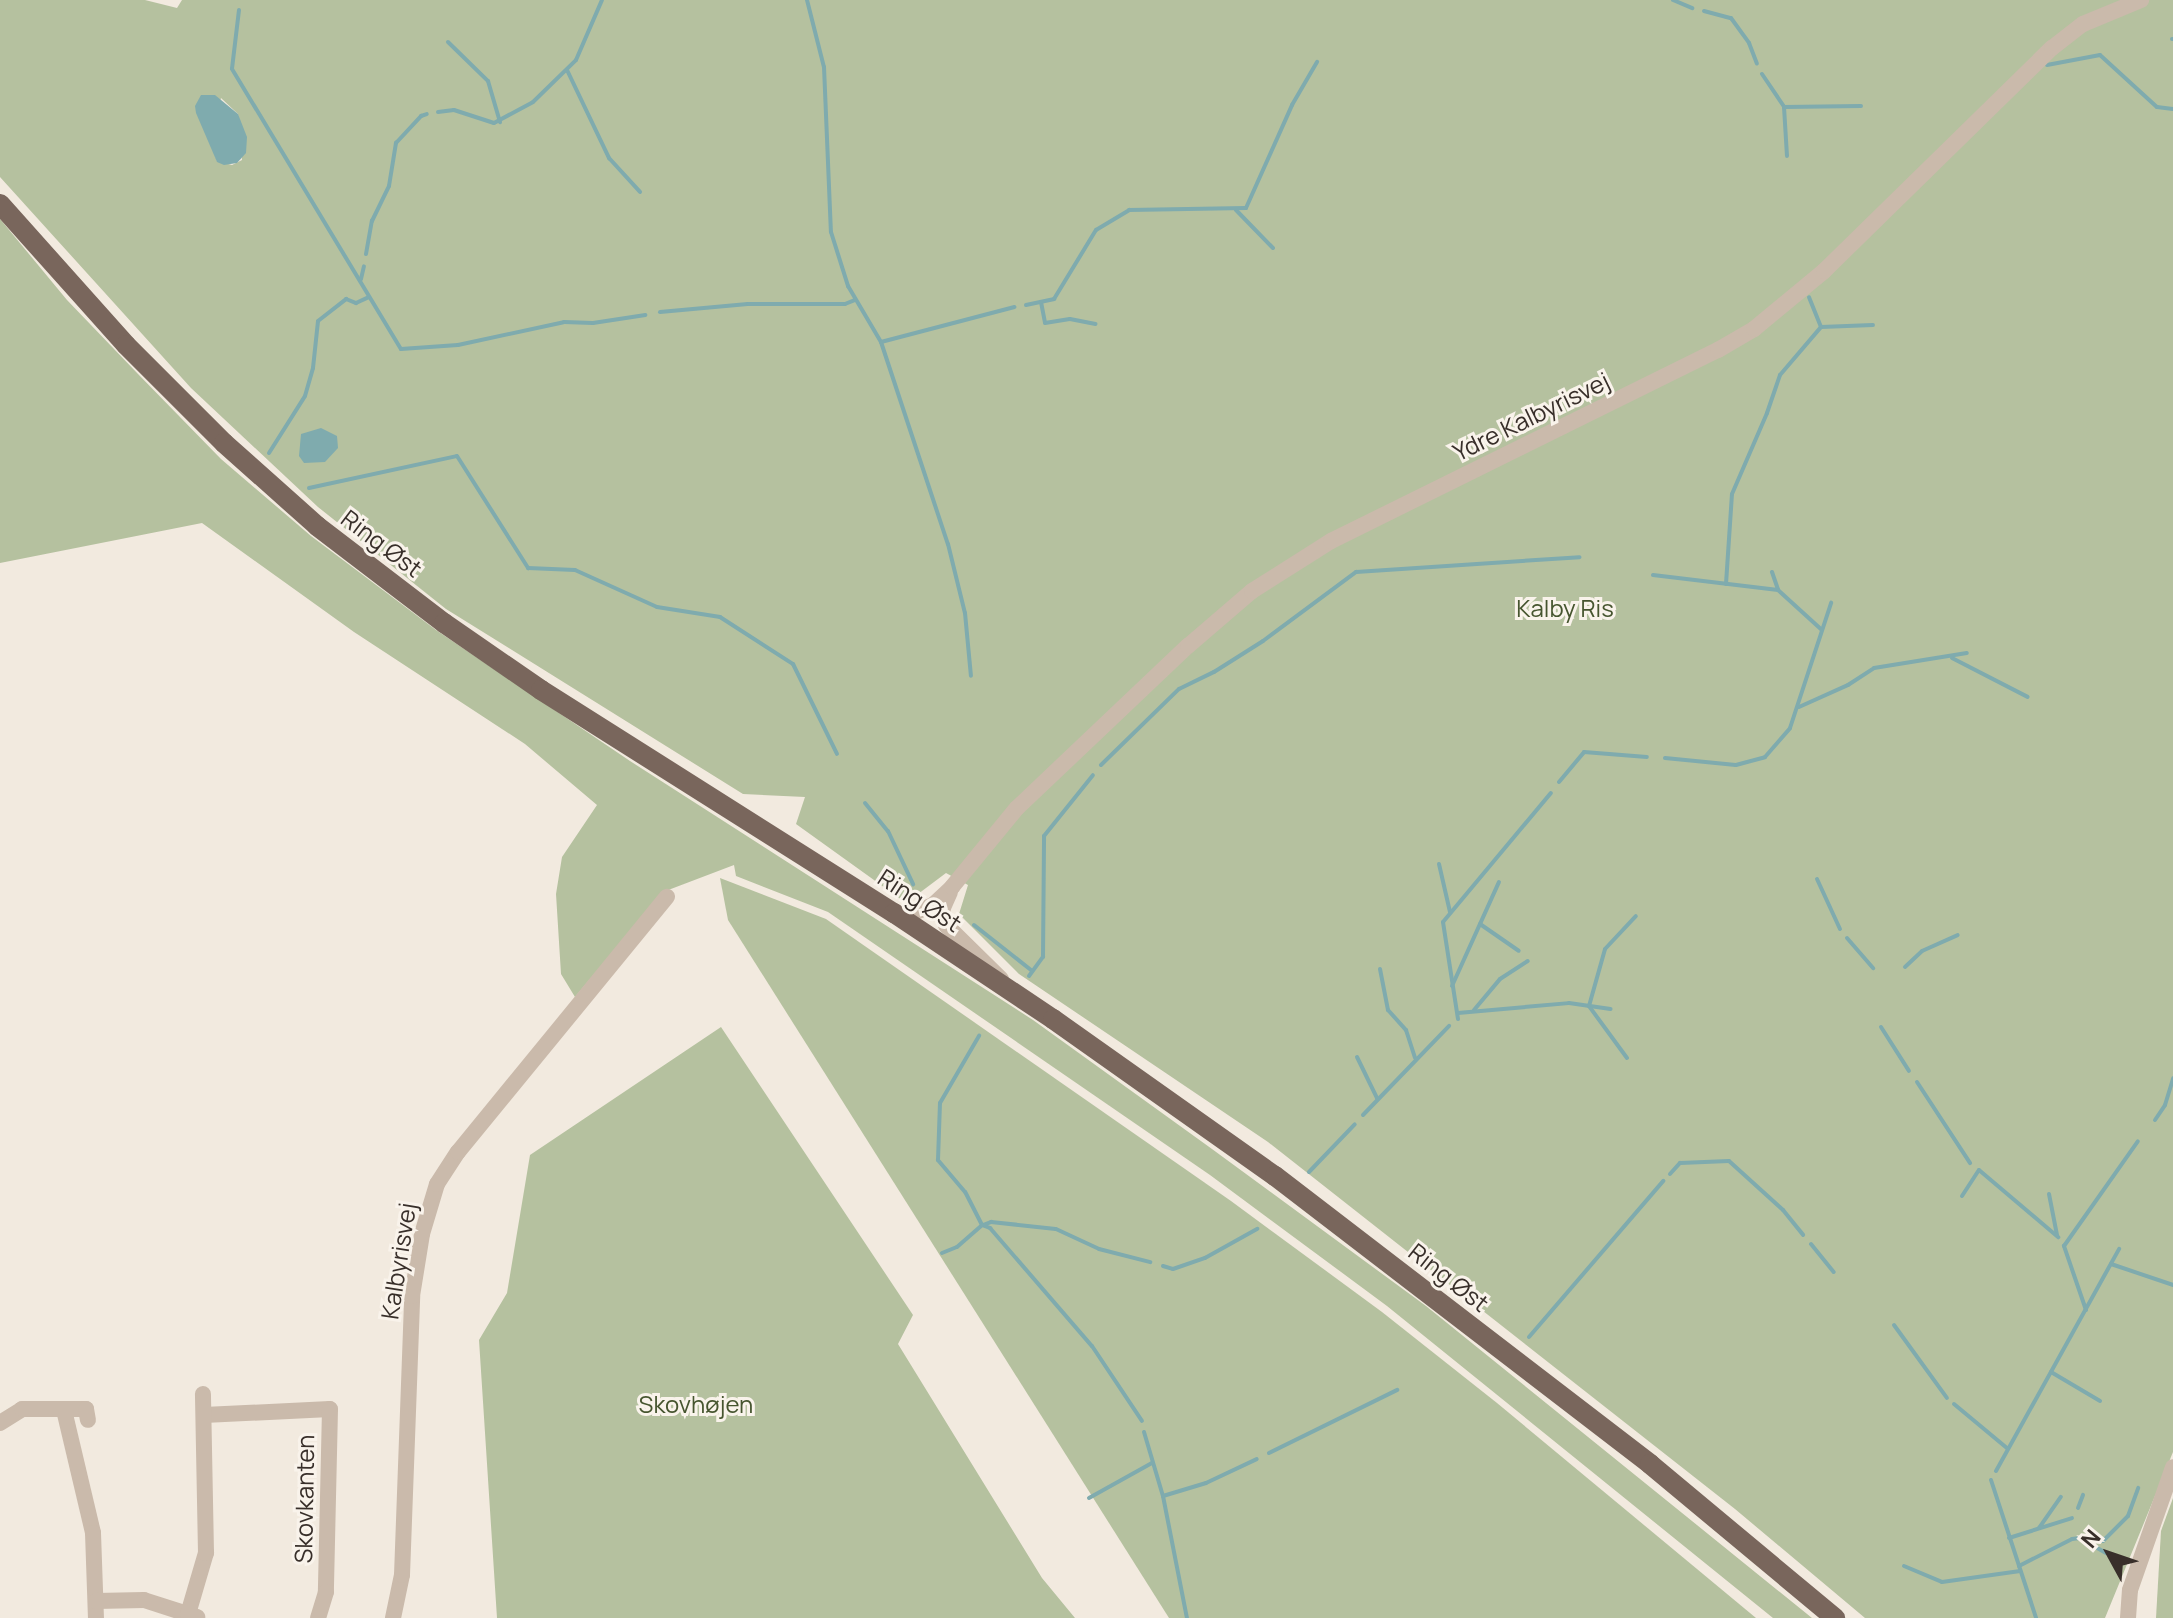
<!DOCTYPE html>
<html>
<head>
<meta charset="utf-8">
<style>
	body { margin:0 }
	#map { position:relative; width:2173px; height:1618px; overflow:hidden; background:#f2eadf; font-family:Manrope,sans-serif }
	div>[style] { position:absolute }
	[style*='--x'] { left:calc(var(--x)*1px); top:calc(var(--y)*1px); width:calc(var(--w)*1px); rotate:calc(var(--a)*1deg) }
	.green>* { inset:0; background:#b5c19f }
	.water>* { inset:0; background:#7fabae }
	.stream>* { height:4px; margin:-2px; padding:0 2px; transform-origin:2px; border-radius:2px; background:#7fabae }
	.minor>* { height:16px; margin:-8px; padding:0 8px; transform-origin:8px; border-radius:8px; background:#cabaab }
	.major>* { height:20px; margin:-10px; padding:0 10px; transform-origin:10px; border-radius:10px; background:#79665c }
	span { translate:-50% -50%; white-space:nowrap; text-align:center; line-height:1.15; -webkit-text-stroke:6px #f9f3eb; paint-order:stroke }
	.street-label { font-size:24px; color:#382f2a }
	.park-label { font-size:24px; color:#46552f }
	.north { position:absolute; left:2069px; top:1514px; width:80px; height:80px; -webkit-text-stroke:6px #f9f3eb; paint-order:stroke; rotate:310deg; font-size:22px; font-weight:700; line-height:32px; text-align:center; color:#382f2a }
	.north::after { content:''; display:block; margin:auto; width:28px; height:36px; background:#382f2a; clip-path:polygon(50% 0,100% 100%,50% 72%,0 100%) }
</style>
</head>
<body>
<div id="map">
	<div class="green">
		<div style="clip-path:polygon(evenodd,0 0,145px 0,177px 8px,182px 0,2173px 0,2173px 1452px,2105px 1618px,1865px 1618px,1735px 1509px,1268px 1142px,1019px 974px,959px 914px,968px 885px,946px 873px,906px 903px,796px 824px,805px 797px,743px 794px,446px 609px,318px 507px,191px 388px,0 177px,0 0,221px 98px,238px 114px,242px 160px,232px 165px,217px 161px,210px 142px,221px 98px)"></div>
		<div style="clip-path:polygon(0 219px,67px 300px,138px 374px,221px 459px,311px 536px,436px 630px,630px 761px,1033px 1020px,1212px 1149px,1426px 1306px,1812px 1618px,1773px 1618px,1387px 1306px,1210px 1175px,828px 912px,736px 876px,734px 865px,663px 892px,575px 997px,561px 974px,556px 894px,562px 857px,597px 805px,525px 744px,354px 632px,202px 523px,0 563px)"></div>
		<div style="clip-path:polygon(720px 878px,826px 919px,1231px 1201px,1382px 1312px,1497px 1403px,1756px 1618px,1169px 1618px,728px 920px)"></div>
		<div style="clip-path:polygon(721px 1027px,913px 1315px,898px 1344px,1042px 1578px,1075px 1618px,497px 1618px,479px 1340px,507px 1293px,530px 1155px)"></div>
		<div style="clip-path:polygon(2173px 1498px,2173px 1618px,2156px 1618px,2161px 1531px)"></div>
	</div>
	<div class="water">
		<div style="clip-path:polygon(201px 95px,215px 95px,238px 114px,247px 137px,246px 153px,237px 163px,224px 165px,217px 162px,196px 113px,195px 106px)"></div>
		<div style="clip-path:polygon(321px 428px,337px 436px,338px 448px,325px 462px,304px 463px,299px 456px,301px 434px)"></div>
	</div>
	<div class="stream">
		<div style="--x:807;--y:0;--w:69;--a:75.8"></div>
		<div style="--x:824;--y:67;--w:165;--a:87.6"></div>
		<div style="--x:831;--y:232;--w:57;--a:72.5"></div>
		<div style="--x:848;--y:286;--w:65;--a:59.5"></div>
		<div style="--x:881;--y:342;--w:213;--a:71.7"></div>
		<div style="--x:948;--y:544;--w:71;--a:76.2"></div>
		<div style="--x:965;--y:613;--w:63;--a:84.6"></div>
		<div style="--x:1673;--y:0;--w:21;--a:23"></div>
		<div style="--x:239;--y:10;--w:59;--a:96.8"></div>
		<div style="--x:232;--y:69;--w:327;--a:58.9"></div>
		<div style="--x:401;--y:349;--w:57;--a:-4"></div>
		<div style="--x:458;--y:345;--w:108;--a:-12.2"></div>
		<div style="--x:564;--y:322;--w:29;--a:2"></div>
		<div style="--x:593;--y:323;--w:53;--a:-8.7"></div>
		<div style="--x:1704;--y:11;--w:28;--a:15"></div>
		<div style="--x:1731;--y:18;--w:31;--a:54"></div>
		<div style="--x:1749;--y:43;--w:22;--a:69"></div>
		<div style="--x:2172;--y:39;--w:1;--a:0"></div>
		<div style="--x:448;--y:42;--w:56;--a:44.3"></div>
		<div style="--x:488;--y:81;--w:43;--a:73.7"></div>
		<div style="--x:2047;--y:65;--w:54;--a:-10.7"></div>
		<div style="--x:2100;--y:55;--w:77;--a:42.4"></div>
		<div style="--x:2157;--y:107;--w:16;--a:7"></div>
		<div style="--x:567;--y:70;--w:98;--a:64.5"></div>
		<div style="--x:609;--y:158;--w:46;--a:47.6"></div>
		<div style="--x:1762;--y:74;--w:40;--a:56"></div>
		<div style="--x:1784;--y:107;--w:49;--a:86.5"></div>
		<div style="--x:1784;--y:107;--w:77;--a:-0.7"></div>
		<div style="--x:438;--y:112;--w:16;--a:-7"></div>
		<div style="--x:454;--y:110;--w:42;--a:18"></div>
		<div style="--x:494;--y:123;--w:44;--a:-28.3"></div>
		<div style="--x:533;--y:102;--w:60;--a:-44.3"></div>
		<div style="--x:576;--y:60;--w:65;--a:-66.6"></div>
		<div style="--x:1236;--y:210;--w:53;--a:45.8"></div>
		<div style="--x:366;--y:254;--w:34;--a:-80"></div>
		<div style="--x:372;--y:221;--w:39;--a:-64"></div>
		<div style="--x:389;--y:186;--w:44;--a:-80.8"></div>
		<div style="--x:396;--y:143;--w:37;--a:-47"></div>
		<div style="--x:421;--y:116;--w:6;--a:-18"></div>
		<div style="--x:361;--y:279;--w:13;--a:-77"></div>
		<div style="--x:1041;--y:302;--w:21;--a:79"></div>
		<div style="--x:1045;--y:323;--w:25;--a:-9"></div>
		<div style="--x:1070;--y:319;--w:26;--a:11"></div>
		<div style="--x:1026;--y:305;--w:29;--a:-12"></div>
		<div style="--x:1054;--y:299;--w:81;--a:-58.7"></div>
		<div style="--x:1096;--y:230;--w:39;--a:-31"></div>
		<div style="--x:1129;--y:210;--w:117;--a:-1"></div>
		<div style="--x:1246;--y:208;--w:113;--a:-65.9"></div>
		<div style="--x:1292;--y:105;--w:50;--a:-59.8"></div>
		<div style="--x:660;--y:312;--w:88;--a:-5.2"></div>
		<div style="--x:748;--y:304;--w:97;--a:0"></div>
		<div style="--x:845;--y:304;--w:11;--a:-22"></div>
		<div style="--x:1821;--y:327;--w:52;--a:-2.2"></div>
		<div style="--x:881;--y:342;--w:138;--a:-14.7"></div>
		<div style="--x:269;--y:453;--w:67;--a:-57.7"></div>
		<div style="--x:305;--y:396;--w:29;--a:-74"></div>
		<div style="--x:313;--y:368;--w:47;--a:-83.9"></div>
		<div style="--x:318;--y:321;--w:36;--a:-38"></div>
		<div style="--x:346;--y:299;--w:11;--a:22"></div>
		<div style="--x:356;--y:303;--w:14;--a:-25"></div>
		<div style="--x:309;--y:488;--w:151;--a:-12.2"></div>
		<div style="--x:457;--y:456;--w:133;--a:57.6"></div>
		<div style="--x:528;--y:568;--w:47;--a:2.4"></div>
		<div style="--x:575;--y:570;--w:90;--a:24.3"></div>
		<div style="--x:657;--y:607;--w:64;--a:9"></div>
		<div style="--x:720;--y:617;--w:87;--a:32.8"></div>
		<div style="--x:793;--y:664;--w:100;--a:63.9"></div>
		<div style="--x:1772;--y:572;--w:18;--a:71"></div>
		<div style="--x:1653;--y:575;--w:126;--a:6.8"></div>
		<div style="--x:1778;--y:590;--w:59;--a:42.3"></div>
		<div style="--x:1726;--y:584;--w:90;--a:-86.2"></div>
		<div style="--x:1732;--y:494;--w:88;--a:-66.6"></div>
		<div style="--x:1767;--y:413;--w:40;--a:-71.1"></div>
		<div style="--x:1780;--y:375;--w:63;--a:-49.5"></div>
		<div style="--x:1821;--y:327;--w:32;--a:-112"></div>
		<div style="--x:1952;--y:658;--w:85;--a:27.2"></div>
		<div style="--x:1799;--y:707;--w:54;--a:-24.2"></div>
		<div style="--x:1848;--y:685;--w:31;--a:-33"></div>
		<div style="--x:1874;--y:668;--w:94;--a:-9.2"></div>
		<div style="--x:1665;--y:758;--w:71;--a:5.6"></div>
		<div style="--x:1736;--y:765;--w:30;--a:-15"></div>
		<div style="--x:1765;--y:757;--w:38;--a:-49"></div>
		<div style="--x:1790;--y:728;--w:132;--a:-71.8"></div>
		<div style="--x:1101;--y:765;--w:109;--a:-44.3"></div>
		<div style="--x:1179;--y:689;--w:39;--a:-26"></div>
		<div style="--x:1214;--y:672;--w:58;--a:-32.3"></div>
		<div style="--x:1263;--y:641;--w:116;--a:-36.6"></div>
		<div style="--x:1356;--y:572;--w:224;--a:-3.8"></div>
		<div style="--x:1559;--y:782;--w:39;--a:-50"></div>
		<div style="--x:1584;--y:752;--w:63;--a:4.5"></div>
		<div style="--x:865;--y:803;--w:36;--a:51"></div>
		<div style="--x:888;--y:831;--w:59;--a:64.7"></div>
		<div style="--x:1439;--y:864;--w:49;--a:77.1"></div>
		<div style="--x:1817;--y:879;--w:55;--a:65.3"></div>
		<div style="--x:1480;--y:924;--w:47;--a:34.7"></div>
		<div style="--x:974;--y:925;--w:73;--a:38.3"></div>
		<div style="--x:1847;--y:938;--w:40;--a:49"></div>
		<div style="--x:1905;--y:967;--w:23;--a:-43"></div>
		<div style="--x:1922;--y:951;--w:39;--a:-24"></div>
		<div style="--x:1380;--y:969;--w:42;--a:79"></div>
		<div style="--x:1388;--y:1010;--w:27;--a:48"></div>
		<div style="--x:1406;--y:1030;--w:29;--a:72"></div>
		<div style="--x:1029;--y:976;--w:24;--a:-54"></div>
		<div style="--x:1043;--y:957;--w:121;--a:-89.5"></div>
		<div style="--x:1044;--y:836;--w:78;--a:-51.2"></div>
		<div style="--x:1452;--y:986;--w:114;--a:-65.7"></div>
		<div style="--x:1474;--y:1010;--w:40;--a:-50"></div>
		<div style="--x:1500;--y:979;--w:33;--a:-33"></div>
		<div style="--x:1458;--y:1013;--w:111;--a:-5.1"></div>
		<div style="--x:1569;--y:1003;--w:42;--a:8.1"></div>
		<div style="--x:1458;--y:1019;--w:98;--a:-98.8"></div>
		<div style="--x:1443;--y:922;--w:168;--a:-50.1"></div>
		<div style="--x:1881;--y:1027;--w:52;--a:57.5"></div>
		<div style="--x:1357;--y:1057;--w:46;--a:64"></div>
		<div style="--x:1627;--y:1058;--w:64;--a:-126.2"></div>
		<div style="--x:1589;--y:1006;--w:59;--a:-74.3"></div>
		<div style="--x:1605;--y:949;--w:45;--a:-46.8"></div>
		<div style="--x:1917;--y:1082;--w:97;--a:56.8"></div>
		<div style="--x:1363;--y:1115;--w:124;--a:-46"></div>
		<div style="--x:2155;--y:1120;--w:18;--a:-56"></div>
		<div style="--x:2165;--y:1105;--w:28;--a:-73"></div>
		<div style="--x:1309;--y:1172;--w:66;--a:-46.2"></div>
		<div style="--x:1670;--y:1174;--w:15;--a:-48"></div>
		<div style="--x:1680;--y:1163;--w:49;--a:-2.3"></div>
		<div style="--x:1729;--y:1161;--w:73;--a:42.2"></div>
		<div style="--x:1783;--y:1210;--w:32;--a:51"></div>
		<div style="--x:2049;--y:1194;--w:42;--a:79"></div>
		<div style="--x:1962;--y:1196;--w:31;--a:-57"></div>
		<div style="--x:1979;--y:1170;--w:104;--a:40.3"></div>
		<div style="--x:982;--y:1225;--w:9;--a:21"></div>
		<div style="--x:990;--y:1228;--w:156;--a:49.2"></div>
		<div style="--x:1092;--y:1346;--w:90;--a:56.3"></div>
		<div style="--x:983;--y:1225;--w:9;--a:-21"></div>
		<div style="--x:991;--y:1222;--w:65;--a:6.1"></div>
		<div style="--x:1056;--y:1229;--w:47;--a:24.9"></div>
		<div style="--x:1099;--y:1249;--w:53;--a:14.3"></div>
		<div style="--x:1811;--y:1244;--w:36;--a:51"></div>
		<div style="--x:942;--y:1253;--w:16;--a:-22"></div>
		<div style="--x:957;--y:1247;--w:33;--a:-41"></div>
		<div style="--x:982;--y:1225;--w:37;--a:-117"></div>
		<div style="--x:965;--y:1192;--w:42;--a:-130.2"></div>
		<div style="--x:938;--y:1160;--w:57;--a:-88"></div>
		<div style="--x:940;--y:1103;--w:78;--a:-59.8"></div>
		<div style="--x:2111;--y:1264;--w:65;--a:18.7"></div>
		<div style="--x:1163;--y:1266;--w:10;--a:17"></div>
		<div style="--x:1173;--y:1269;--w:34;--a:-19"></div>
		<div style="--x:1205;--y:1258;--w:60;--a:-29.1"></div>
		<div style="--x:2086;--y:1310;--w:68;--a:-109"></div>
		<div style="--x:2064;--y:1246;--w:128;--a:-54.8"></div>
		<div style="--x:1894;--y:1325;--w:90;--a:54"></div>
		<div style="--x:1529;--y:1337;--w:206;--a:-49.3"></div>
		<div style="--x:2051;--y:1372;--w:57;--a:30.6"></div>
		<div style="--x:1954;--y:1404;--w:70;--a:39.8"></div>
		<div style="--x:1144;--y:1432;--w:67;--a:73.5"></div>
		<div style="--x:1163;--y:1496;--w:124;--a:78.9"></div>
		<div style="--x:1269;--y:1453;--w:143;--a:-26.2"></div>
		<div style="--x:1996;--y:1471;--w:254;--a:-61"></div>
		<div style="--x:1991;--y:1480;--w:145;--a:71.9"></div>
		<div style="--x:1163;--y:1496;--w:45;--a:-16.8"></div>
		<div style="--x:1206;--y:1483;--w:56;--a:-25.2"></div>
		<div style="--x:1089;--y:1498;--w:72;--a:-29.1"></div>
		<div style="--x:2078;--y:1508;--w:14;--a:-69"></div>
		<div style="--x:2039;--y:1528;--w:38;--a:-55"></div>
		<div style="--x:2009;--y:1538;--w:66;--a:-17.6"></div>
		<div style="--x:2103;--y:1541;--w:35;--a:-45"></div>
		<div style="--x:2128;--y:1516;--w:30;--a:-70"></div>
		<div style="--x:1904;--y:1566;--w:41;--a:22.8"></div>
		<div style="--x:1942;--y:1582;--w:79;--a:-8"></div>
		<div style="--x:2019;--y:1566;--w:59;--a:-27"></div>
		<div style="--x:2072;--y:1539;--w:8;--a:-7"></div>
		<div style="--x:2080;--y:1538;--w:30;--a:30"></div>
	</div>
	<div class="minor">
		<div style="--x:950;--y:892;--w:20;--a:114"></div>
		<div style="--x:942;--y:910;--w:16;--a:75"></div>
		<div style="--x:946;--y:925;--w:77;--a:44.5"></div>
		<div style="--x:901;--y:918;--w:35;--a:-22"></div>
		<div style="--x:933;--y:905;--w:26;--a:-43"></div>
		<div style="--x:952;--y:887;--w:102;--a:-50.6"></div>
		<div style="--x:1017;--y:808;--w:236;--a:-43.5"></div>
		<div style="--x:1188;--y:646;--w:84;--a:-40.7"></div>
		<div style="--x:1252;--y:591;--w:93;--a:-32.3"></div>
		<div style="--x:1331;--y:541;--w:432;--a:-26.3"></div>
		<div style="--x:1718;--y:350;--w:42;--a:-30.3"></div>
		<div style="--x:1754;--y:329;--w:91;--a:-39.6"></div>
		<div style="--x:1824;--y:271;--w:319;--a:-44.4"></div>
		<div style="--x:2052;--y:48;--w:39;--a:-38"></div>
		<div style="--x:2083;--y:24;--w:63;--a:-22.5"></div>
		<div style="--x:64;--y:1410;--w:126;--a:76.7"></div>
		<div style="--x:93;--y:1533;--w:85;--a:88"></div>
		<div style="--x:204;--y:1415;--w:126;--a:-2.7"></div>
		<div style="--x:330;--y:1409;--w:183;--a:91.3"></div>
		<div style="--x:326;--y:1592;--w:27;--a:107"></div>
		<div style="--x:0;--y:1423;--w:26;--a:-32"></div>
		<div style="--x:22;--y:1409;--w:64;--a:0"></div>
		<div style="--x:86;--y:1409;--w:11;--a:80"></div>
		<div style="--x:96;--y:1601;--w:48;--a:-1.2"></div>
		<div style="--x:144;--y:1600;--w:56;--a:17.8"></div>
		<div style="--x:188;--y:1614;--w:64;--a:-73.6"></div>
		<div style="--x:206;--y:1553;--w:159;--a:-91.1"></div>
		<div style="--x:393;--y:1618;--w:44;--a:-78.2"></div>
		<div style="--x:402;--y:1575;--w:279;--a:-87.9"></div>
		<div style="--x:412;--y:1296;--w:63;--a:-80.8"></div>
		<div style="--x:422;--y:1234;--w:52;--a:-73.3"></div>
		<div style="--x:437;--y:1184;--w:38;--a:-57"></div>
		<div style="--x:458;--y:1152;--w:330;--a:-50.7"></div>
		<div style="--x:2128;--y:1618;--w:28;--a:-86"></div>
		<div style="--x:2130;--y:1590;--w:130;--a:-70.7"></div>
	</div>
	<div class="major">
		<div style="--x:0;--y:204;--w:189;--a:48.2"></div>
		<div style="--x:126;--y:345;--w:139;--a:45"></div>
		<div style="--x:224;--y:443;--w:125;--a:41.7"></div>
		<div style="--x:317;--y:526;--w:160;--a:37.4"></div>
		<div style="--x:444;--y:623;--w:118;--a:34.6"></div>
		<div style="--x:541;--y:690;--w:418;--a:32.3"></div>
		<div style="--x:894;--y:913;--w:191;--a:33.7"></div>
		<div style="--x:1053;--y:1019;--w:272;--a:35.3"></div>
		<div style="--x:1275;--y:1176;--w:473;--a:37.5"></div>
		<div style="--x:1650;--y:1464;--w:241;--a:39.8"></div>
	</div>
	<div class="street-label">
		<span style="left:1531px;top:416px;rotate:-26deg">Ydre Kalbyrisvej</span>
		<span style="left:382px;top:543px;rotate:37deg">Ring Øst</span>
		<span style="left:920px;top:900px;rotate:33deg">Ring Øst</span>
		<span style="left:398px;top:1261px;rotate:-81deg">Kalbyrisvej</span>
		<span style="left:1449px;top:1277px;rotate:38deg">Ring Øst</span>
		<span style="left:304px;top:1499px;rotate:-89deg">Skovkanten</span>
	</div>
	<div class="park-label">
		<span style="left:1565px;top:608px">Kalby Ris</span>
		<span style="left:696px;top:1404px">Skovhøjen</span>
	</div>
	<div class="north">N</div>
</div>
</body>
</html>
